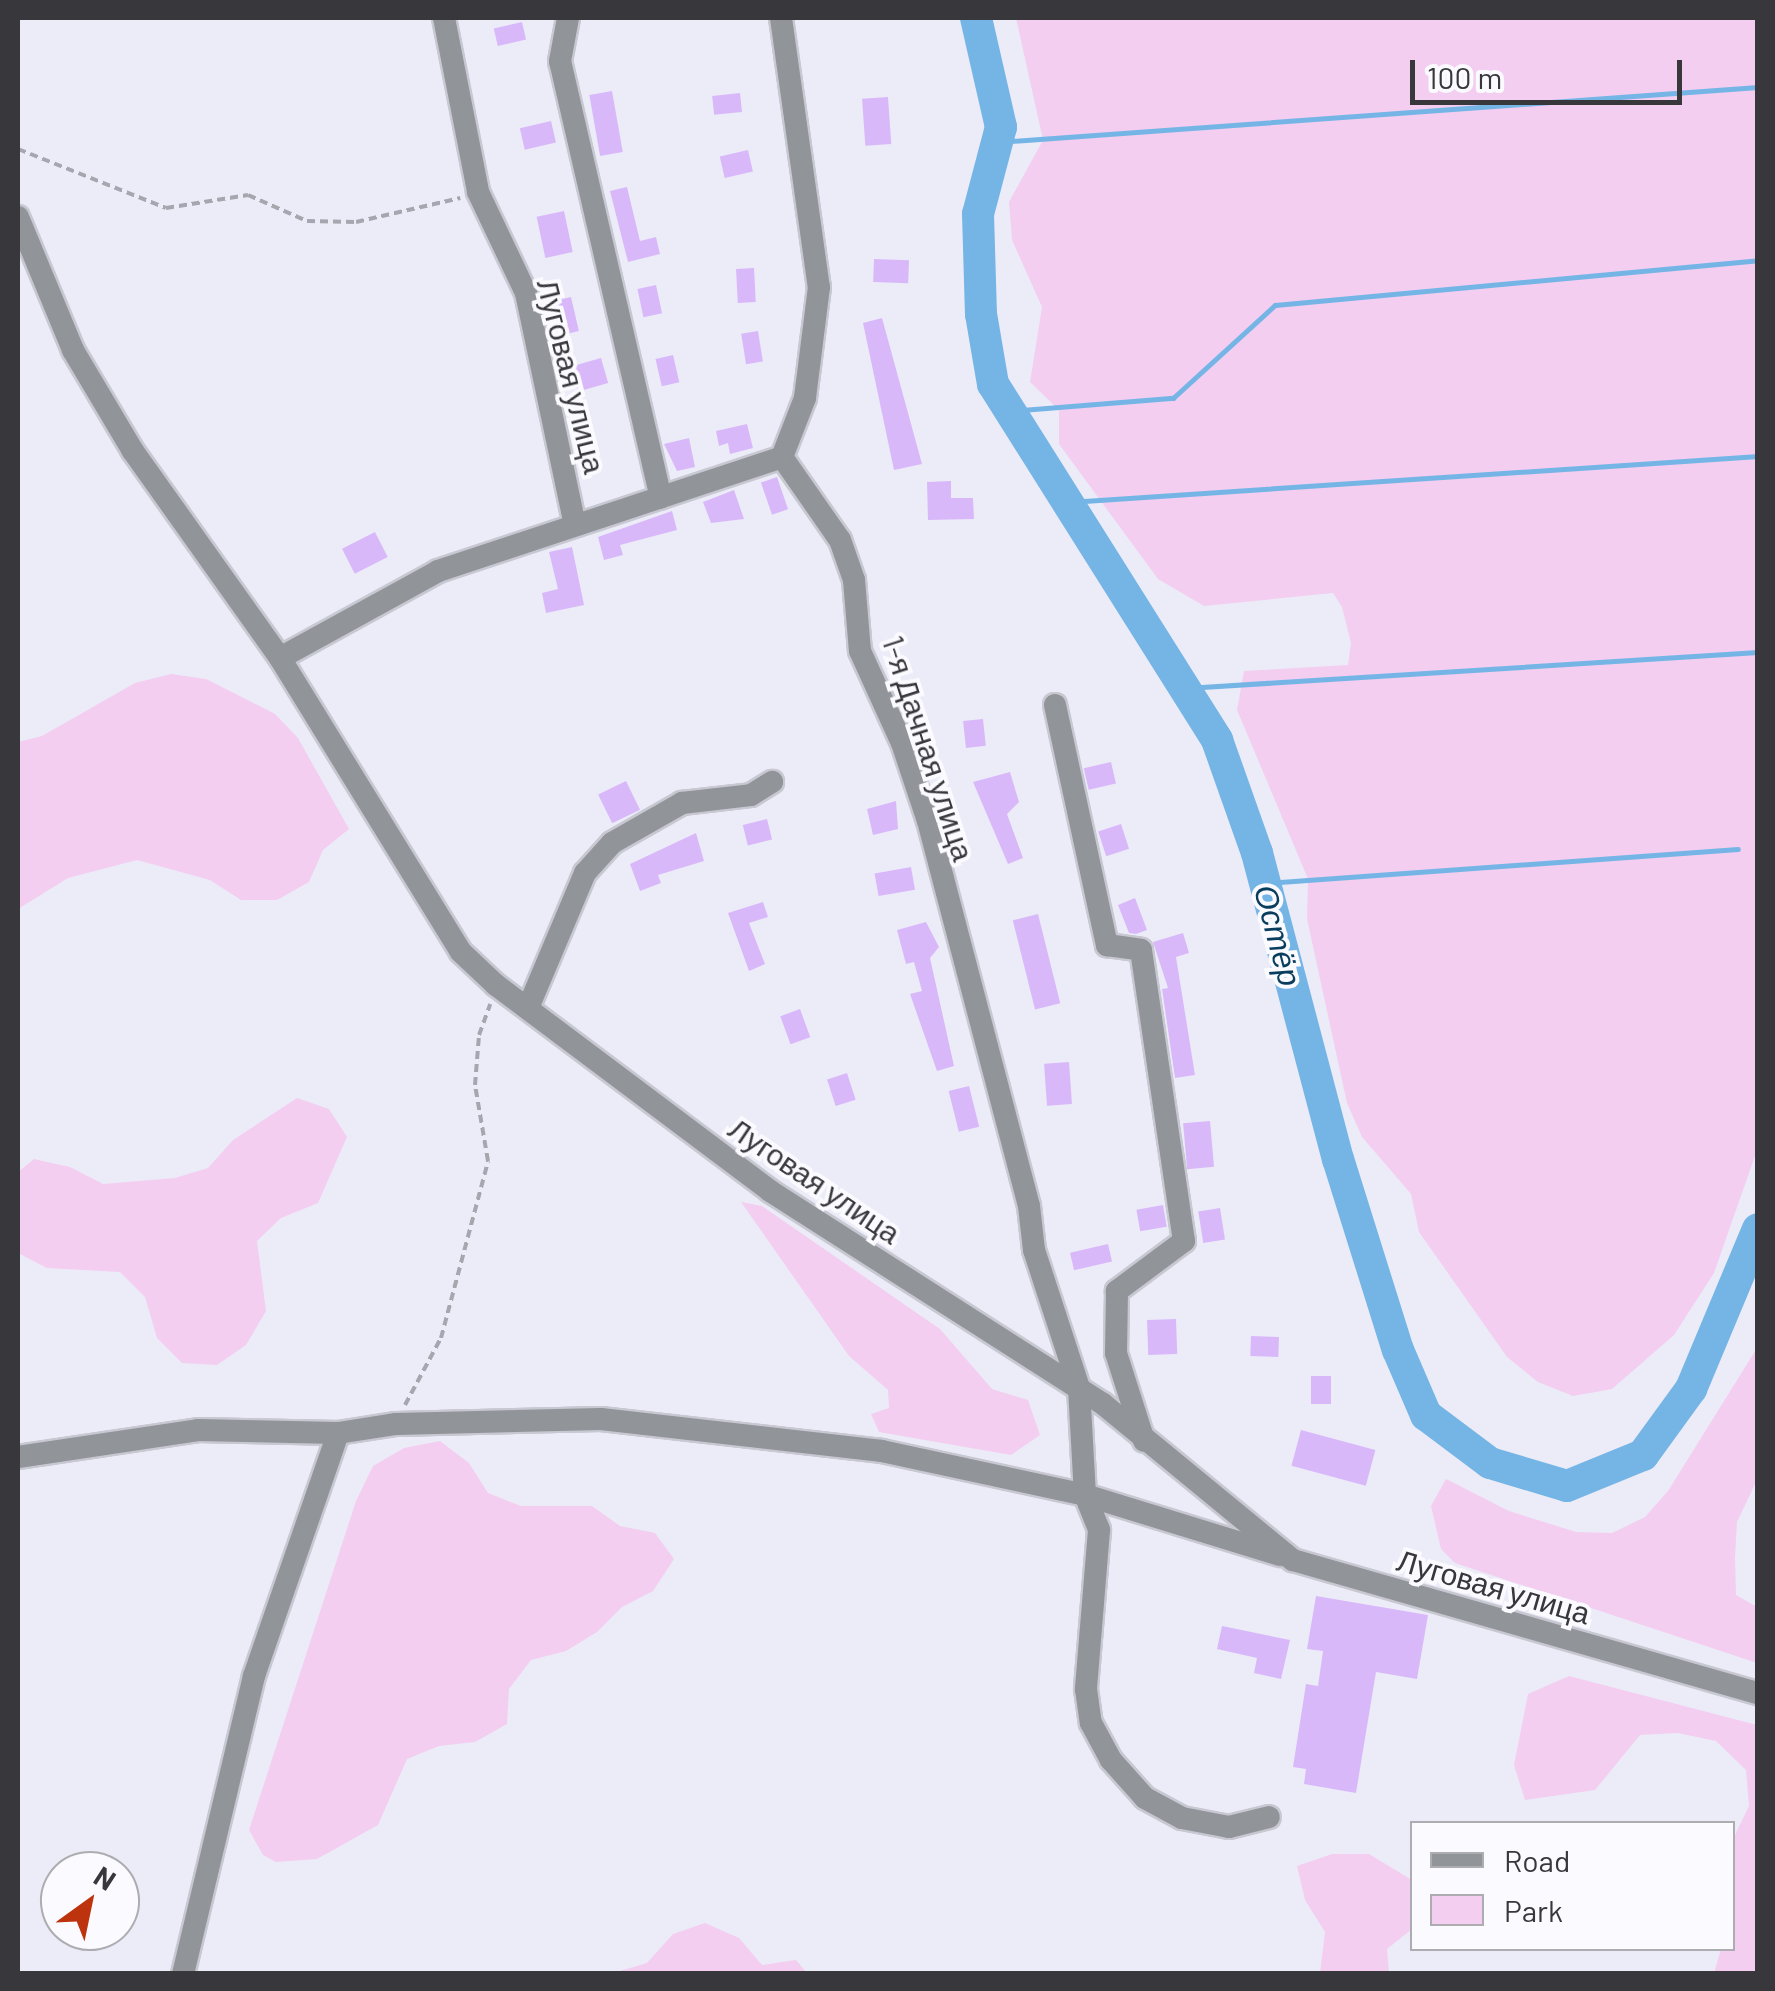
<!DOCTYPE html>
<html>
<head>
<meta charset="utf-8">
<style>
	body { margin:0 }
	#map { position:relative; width:1775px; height:1991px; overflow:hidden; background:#ececf8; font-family:Barlow,sans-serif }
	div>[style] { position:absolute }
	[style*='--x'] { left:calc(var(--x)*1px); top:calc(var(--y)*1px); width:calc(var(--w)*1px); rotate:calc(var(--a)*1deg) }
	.green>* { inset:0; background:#f3cef0 }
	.stream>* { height:5px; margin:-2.5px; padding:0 2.5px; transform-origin:2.5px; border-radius:2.5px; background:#75b5e5 }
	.river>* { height:32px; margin:-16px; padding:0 16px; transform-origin:16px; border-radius:16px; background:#75b5e5 }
	.building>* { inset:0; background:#d9b8fa; transform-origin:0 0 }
	.path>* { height:4px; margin-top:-2px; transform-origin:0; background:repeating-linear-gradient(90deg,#a6a6af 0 8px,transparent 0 13px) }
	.roads { filter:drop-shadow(2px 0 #c8c8d2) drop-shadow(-2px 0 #c8c8d2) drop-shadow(0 2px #c8c8d2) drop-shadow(0 -2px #c8c8d2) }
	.minor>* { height:22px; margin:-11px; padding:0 11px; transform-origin:11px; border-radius:11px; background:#919499 }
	span { translate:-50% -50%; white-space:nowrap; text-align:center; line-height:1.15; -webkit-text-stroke:8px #fafaff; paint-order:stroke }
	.street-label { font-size:30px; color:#37373c }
	.water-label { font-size:32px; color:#093d5d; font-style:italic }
	.frame { position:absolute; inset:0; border:20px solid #37373c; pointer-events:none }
	.legend { position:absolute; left:1410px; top:1821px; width:325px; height:130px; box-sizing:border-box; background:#fafaff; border:2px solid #acacb1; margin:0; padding:12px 18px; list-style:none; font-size:30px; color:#37373c }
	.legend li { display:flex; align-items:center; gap:20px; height:50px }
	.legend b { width:50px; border:2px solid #acacb1 }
	.north { position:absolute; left:40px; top:1851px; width:100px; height:100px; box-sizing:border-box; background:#fafaff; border:2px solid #acacb1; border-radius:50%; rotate:33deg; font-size:28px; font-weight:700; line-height:40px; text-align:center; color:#37373c }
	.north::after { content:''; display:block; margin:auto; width:35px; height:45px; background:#bd330d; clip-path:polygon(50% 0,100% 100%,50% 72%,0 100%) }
	.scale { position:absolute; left:1410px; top:60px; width:272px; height:45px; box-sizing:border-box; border:5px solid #37373c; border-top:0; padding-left:12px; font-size:30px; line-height:35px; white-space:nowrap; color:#37373c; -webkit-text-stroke:8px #fafaff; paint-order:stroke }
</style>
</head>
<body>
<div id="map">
	<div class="green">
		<div style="clip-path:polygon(1016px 18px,1757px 18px,1757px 1150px,1714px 1273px,1674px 1335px,1612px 1389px,1573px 1396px,1538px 1382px,1507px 1357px,1419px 1232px,1411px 1194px,1362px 1137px,1347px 1103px,1307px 919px,1308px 879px,1237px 710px,1244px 671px,1348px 665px,1351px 643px,1342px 607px,1333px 593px,1204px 606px,1158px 579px,1059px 444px,1059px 410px,1030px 382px,1042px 307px,1012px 240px,1009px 202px,1043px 140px)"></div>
		<div style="clip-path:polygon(171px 674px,206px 679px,275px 714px,298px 738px,349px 829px,323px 850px,309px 882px,277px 900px,241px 900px,210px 880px,137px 860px,68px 878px,18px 909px,18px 742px,42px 736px,135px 683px)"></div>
		<div style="clip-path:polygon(297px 1098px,329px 1109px,347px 1137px,318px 1203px,281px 1218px,257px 1241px,266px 1311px,246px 1345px,217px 1365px,182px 1363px,157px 1338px,145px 1297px,120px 1272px,47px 1268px,18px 1253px,18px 1172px,34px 1159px,70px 1167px,103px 1184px,175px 1178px,208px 1168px,233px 1140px)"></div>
		<div style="clip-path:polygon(741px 1202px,762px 1206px,940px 1329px,992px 1389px,1028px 1400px,1040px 1435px,1011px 1455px,879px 1432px,871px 1414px,889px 1408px,888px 1390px,849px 1356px)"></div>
		<div style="clip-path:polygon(1757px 1348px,1757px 1480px,1737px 1522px,1735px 1558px,1736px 1595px,1757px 1607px,1757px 1663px,1455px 1563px,1441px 1549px,1431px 1506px,1446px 1479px,1509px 1511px,1576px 1532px,1612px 1533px,1645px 1517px,1668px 1491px)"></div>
		<div style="clip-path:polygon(440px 1441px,469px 1463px,488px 1493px,521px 1506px,592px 1506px,620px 1526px,655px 1533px,674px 1559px,653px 1591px,622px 1607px,597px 1632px,566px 1651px,531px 1660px,509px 1689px,507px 1724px,475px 1742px,439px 1746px,407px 1759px,378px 1825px,317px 1859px,276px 1862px,263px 1855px,249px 1830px,356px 1501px,373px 1466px,404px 1448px)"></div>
		<div style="clip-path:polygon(1569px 1676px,1757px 1725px,1757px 1973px,1714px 1973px,1721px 1949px,1732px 1948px,1733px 1839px,1749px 1806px,1746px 1770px,1716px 1741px,1678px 1733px,1640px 1735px,1595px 1790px,1525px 1800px,1514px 1765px,1528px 1694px)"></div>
		<div style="clip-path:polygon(1332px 1854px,1369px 1854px,1412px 1880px,1412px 1929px,1387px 1949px,1389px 1973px,1320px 1973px,1325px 1932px,1305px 1900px,1297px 1866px)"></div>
		<div style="clip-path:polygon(705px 1923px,739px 1938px,762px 1965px,796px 1960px,807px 1973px,613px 1973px,647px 1963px,673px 1934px)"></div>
	</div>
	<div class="stream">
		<div style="--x:997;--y:142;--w:763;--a:-4.13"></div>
		<div style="--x:1010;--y:411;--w:164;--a:-4.6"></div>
		<div style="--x:1173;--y:398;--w:138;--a:-42.4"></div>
		<div style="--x:1275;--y:305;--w:485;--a:-5.3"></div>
		<div style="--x:1069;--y:502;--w:691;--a:-3.82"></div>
		<div style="--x:1186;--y:688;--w:573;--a:-3.6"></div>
		<div style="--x:1265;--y:883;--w:474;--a:-4.1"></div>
	</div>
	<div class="river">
		<div style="--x:976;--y:18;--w:112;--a:77.1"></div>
		<div style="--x:1001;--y:127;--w:90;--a:104.8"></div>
		<div style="--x:978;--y:214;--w:100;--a:88.3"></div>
		<div style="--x:981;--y:314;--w:71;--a:80.3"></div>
		<div style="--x:993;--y:384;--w:421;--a:57.8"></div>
		<div style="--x:1217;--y:740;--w:120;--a:70.5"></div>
		<div style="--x:1257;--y:853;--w:317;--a:75.2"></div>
		<div style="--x:1338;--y:1159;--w:200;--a:72.6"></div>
		<div style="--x:1398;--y:1350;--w:71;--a:66.7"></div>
		<div style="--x:1426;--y:1415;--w:80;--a:36.9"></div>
		<div style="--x:1490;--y:1463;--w:80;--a:16.6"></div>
		<div style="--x:1567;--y:1486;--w:82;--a:-22.2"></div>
		<div style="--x:1643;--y:1455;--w:82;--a:-54"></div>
		<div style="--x:1691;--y:1389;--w:173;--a:-67.3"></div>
	</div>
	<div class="building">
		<div style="left:522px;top:22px;width:18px;height:29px;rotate:77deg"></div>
		<div style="left:612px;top:91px;width:62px;height:23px;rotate:80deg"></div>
		<div style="left:740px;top:93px;width:19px;height:28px;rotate:84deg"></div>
		<div style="left:888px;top:97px;width:47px;height:26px;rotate:86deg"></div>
		<div style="left:551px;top:121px;width:22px;height:32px;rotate:77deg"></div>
		<div style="left:748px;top:150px;width:22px;height:29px;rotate:77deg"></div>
		<div style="clip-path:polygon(627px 187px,640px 241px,656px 237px,660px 254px,628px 262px,610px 191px)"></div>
		<div style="left:564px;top:211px;width:42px;height:28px;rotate:78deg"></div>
		<div style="left:874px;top:259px;width:35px;height:23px;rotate:2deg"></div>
		<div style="left:754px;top:268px;width:34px;height:18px;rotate:87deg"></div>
		<div style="left:656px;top:285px;width:29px;height:19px;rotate:78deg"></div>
		<div style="left:571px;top:297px;width:35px;height:17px;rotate:77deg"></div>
		<div style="clip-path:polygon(882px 318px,922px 464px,894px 470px,863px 323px)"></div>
		<div style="left:758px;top:331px;width:31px;height:17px;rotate:81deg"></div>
		<div style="left:673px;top:355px;width:28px;height:18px;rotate:77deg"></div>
		<div style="left:601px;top:358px;width:26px;height:32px;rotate:74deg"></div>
		<div style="clip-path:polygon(747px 424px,753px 448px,730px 454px,728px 443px,719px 446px,716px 431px)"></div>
		<div style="clip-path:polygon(689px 438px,695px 467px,677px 471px,664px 444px)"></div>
		<div style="left:777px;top:477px;width:34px;height:17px;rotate:71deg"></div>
		<div style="clip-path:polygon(951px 481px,951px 498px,973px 498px,974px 519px,928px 520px,927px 482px)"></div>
		<div style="clip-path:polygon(734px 490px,744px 519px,711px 523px,703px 502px)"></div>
		<div style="clip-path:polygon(672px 511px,677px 530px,620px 545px,623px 555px,604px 560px,598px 537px)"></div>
		<div style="left:375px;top:532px;width:28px;height:37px;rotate:63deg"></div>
		<div style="clip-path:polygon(572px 547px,584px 605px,546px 613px,542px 593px,558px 589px,549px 552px)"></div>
		<div style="left:983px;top:719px;width:27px;height:20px;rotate:84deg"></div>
		<div style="left:1111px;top:762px;width:22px;height:28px;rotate:77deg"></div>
		<div style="clip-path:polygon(1010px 772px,1019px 802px,1007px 814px,1023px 858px,1008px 864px,973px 782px)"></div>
		<div style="left:626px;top:781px;width:32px;height:31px;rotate:64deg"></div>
		<div style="clip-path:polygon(896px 801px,898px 829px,873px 835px,867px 809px)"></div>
		<div style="left:767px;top:819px;width:21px;height:25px;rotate:76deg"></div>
		<div style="left:1121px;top:824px;width:26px;height:24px;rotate:72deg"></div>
		<div style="clip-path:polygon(696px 833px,704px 861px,658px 875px,661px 883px,640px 891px,630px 864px)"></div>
		<div style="left:911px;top:867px;width:23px;height:37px;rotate:80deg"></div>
		<div style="clip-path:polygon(1135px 898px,1147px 930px,1136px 934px,1129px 933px,1118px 905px)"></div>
		<div style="clip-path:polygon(763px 902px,768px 917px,749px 923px,765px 964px,749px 971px,728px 913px)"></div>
		<div style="left:1038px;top:914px;width:92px;height:26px;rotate:76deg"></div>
		<div style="clip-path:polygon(926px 922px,939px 947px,930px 958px,954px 1066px,937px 1071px,910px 994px,922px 991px,914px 962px,906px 964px,897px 930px)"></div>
		<div style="clip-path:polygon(1183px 933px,1189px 953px,1176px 957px,1195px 1075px,1175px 1078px,1162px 989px,1168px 988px,1153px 942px)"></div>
		<div style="left:800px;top:1009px;width:30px;height:21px;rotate:70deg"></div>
		<div style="left:1069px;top:1062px;width:42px;height:25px;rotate:86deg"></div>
		<div style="left:847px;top:1073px;width:28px;height:21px;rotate:72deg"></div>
		<div style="left:969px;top:1086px;width:42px;height:21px;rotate:76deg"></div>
		<div style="left:1210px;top:1121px;width:46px;height:27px;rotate:85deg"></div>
		<div style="left:1163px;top:1205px;width:22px;height:27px;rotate:80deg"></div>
		<div style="left:1220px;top:1208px;width:32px;height:22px;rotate:81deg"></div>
		<div style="left:1108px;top:1244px;width:18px;height:39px;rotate:77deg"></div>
		<div style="left:1176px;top:1319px;width:35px;height:29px;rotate:88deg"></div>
		<div style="left:1251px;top:1336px;width:28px;height:20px;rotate:2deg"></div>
		<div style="left:1311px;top:1376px;width:20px;height:28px"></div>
		<div style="left:1301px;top:1430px;width:77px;height:37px;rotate:15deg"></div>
		<div style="clip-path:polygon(1316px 1596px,1428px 1615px,1417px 1679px,1376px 1672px,1356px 1793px,1304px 1784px,1306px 1769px,1293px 1767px,1306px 1684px,1318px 1686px,1323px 1651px,1307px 1649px)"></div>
		<div style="clip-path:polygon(1222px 1626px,1290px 1640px,1281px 1679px,1254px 1673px,1257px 1658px,1217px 1649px)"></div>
	</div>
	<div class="path">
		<div style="--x:18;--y:149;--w:159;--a:21.7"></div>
		<div style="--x:166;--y:208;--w:83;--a:-9"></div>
		<div style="--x:248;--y:195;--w:64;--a:23.8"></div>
		<div style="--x:307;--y:221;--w:49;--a:1.2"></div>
		<div style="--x:356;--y:222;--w:107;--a:-13"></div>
		<div style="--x:405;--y:1405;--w:76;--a:-61.8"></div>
		<div style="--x:441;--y:1338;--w:183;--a:-75.1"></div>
		<div style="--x:488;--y:1161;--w:77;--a:-99.7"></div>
		<div style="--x:475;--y:1085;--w:50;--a:-85.4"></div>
		<div style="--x:479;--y:1035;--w:33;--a:-70"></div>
	</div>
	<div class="roads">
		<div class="minor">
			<div style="--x:444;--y:18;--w:177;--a:78.9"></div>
			<div style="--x:478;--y:192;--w:112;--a:64.6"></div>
			<div style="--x:526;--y:293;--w:233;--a:78.1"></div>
			<div style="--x:568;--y:18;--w:44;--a:100.5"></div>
			<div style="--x:560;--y:61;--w:448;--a:77"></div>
			<div style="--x:781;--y:18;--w:272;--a:82"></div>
			<div style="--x:819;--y:287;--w:112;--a:97.2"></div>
			<div style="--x:805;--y:398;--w:63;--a:111.3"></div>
			<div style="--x:18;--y:217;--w:144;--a:67.5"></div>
			<div style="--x:73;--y:350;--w:117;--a:59.3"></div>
			<div style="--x:133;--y:451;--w:254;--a:54.6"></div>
			<div style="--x:280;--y:658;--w:345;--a:58.4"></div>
			<div style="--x:461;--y:952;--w:48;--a:43.3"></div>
			<div style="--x:496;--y:985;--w:343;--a:36.9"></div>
			<div style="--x:770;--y:1191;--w:395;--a:32.6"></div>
			<div style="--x:1103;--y:1404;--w:246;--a:39.4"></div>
			<div style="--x:1293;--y:1560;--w:484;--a:16"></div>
			<div style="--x:782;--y:457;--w:101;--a:55.1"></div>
			<div style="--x:840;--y:540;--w:42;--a:70.7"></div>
			<div style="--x:854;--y:580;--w:71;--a:85.2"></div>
			<div style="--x:860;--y:651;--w:101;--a:65.5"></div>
			<div style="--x:902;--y:743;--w:82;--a:71.6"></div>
			<div style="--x:928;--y:821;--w:398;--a:75.3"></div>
			<div style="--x:1029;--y:1206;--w:44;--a:83.5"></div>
			<div style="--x:1034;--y:1250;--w:145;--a:71.9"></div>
			<div style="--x:1079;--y:1388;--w:107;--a:86.8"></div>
			<div style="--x:1085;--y:1495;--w:38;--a:68"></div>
			<div style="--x:1099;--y:1530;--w:160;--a:94.7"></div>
			<div style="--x:1086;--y:1689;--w:34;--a:82"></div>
			<div style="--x:1091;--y:1723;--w:42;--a:61.6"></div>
			<div style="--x:1111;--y:1760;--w:51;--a:48.2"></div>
			<div style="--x:1145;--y:1798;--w:42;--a:28.4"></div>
			<div style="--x:1182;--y:1818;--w:48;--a:10.8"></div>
			<div style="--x:1229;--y:1827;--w:41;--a:-14"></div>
			<div style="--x:280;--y:658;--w:180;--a:-28.8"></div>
			<div style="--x:438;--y:571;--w:362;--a:-18.3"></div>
			<div style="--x:1055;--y:705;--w:246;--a:77.8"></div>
			<div style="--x:1107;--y:945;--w:34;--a:8"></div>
			<div style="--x:1141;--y:950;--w:294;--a:81.6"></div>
			<div style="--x:1184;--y:1241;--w:84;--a:143.3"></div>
			<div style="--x:1117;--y:1291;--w:62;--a:90.9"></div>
			<div style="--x:1116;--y:1353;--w:92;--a:72.3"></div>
			<div style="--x:528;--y:1008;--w:147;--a:-67.1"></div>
			<div style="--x:585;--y:873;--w:40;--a:-48"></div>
			<div style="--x:612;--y:843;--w:81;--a:-29.7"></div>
			<div style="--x:682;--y:803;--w:69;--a:-6.6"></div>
			<div style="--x:751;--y:795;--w:25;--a:-32"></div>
			<div style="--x:18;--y:1457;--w:182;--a:-8.5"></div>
			<div style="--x:198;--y:1430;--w:140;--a:1.2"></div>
			<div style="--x:338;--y:1433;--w:59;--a:-8.8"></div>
			<div style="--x:396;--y:1424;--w:205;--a:-1.4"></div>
			<div style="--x:601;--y:1419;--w:283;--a:6.5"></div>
			<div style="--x:882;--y:1451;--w:208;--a:12.2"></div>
			<div style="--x:1085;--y:1495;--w:204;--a:17.1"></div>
			<div style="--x:183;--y:1974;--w:306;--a:-76.6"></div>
			<div style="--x:254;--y:1676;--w:257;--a:-70.9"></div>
		</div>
	</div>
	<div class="street-label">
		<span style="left:572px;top:376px;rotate:76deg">Луговая улица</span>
		<span style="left:929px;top:748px;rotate:72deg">1-я Дачная улица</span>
		<span style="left:815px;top:1180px;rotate:34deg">Луговая улица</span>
		<span style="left:1494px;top:1586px;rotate:16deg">Луговая улица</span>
	</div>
	<div class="water-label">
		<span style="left:1279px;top:935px;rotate:75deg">Остёр</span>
	</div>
	<div class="frame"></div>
	<ul class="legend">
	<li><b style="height:12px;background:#919499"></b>Road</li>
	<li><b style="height:28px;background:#f3cef0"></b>Park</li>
	</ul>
	<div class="north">N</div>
	<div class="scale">100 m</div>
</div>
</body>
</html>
